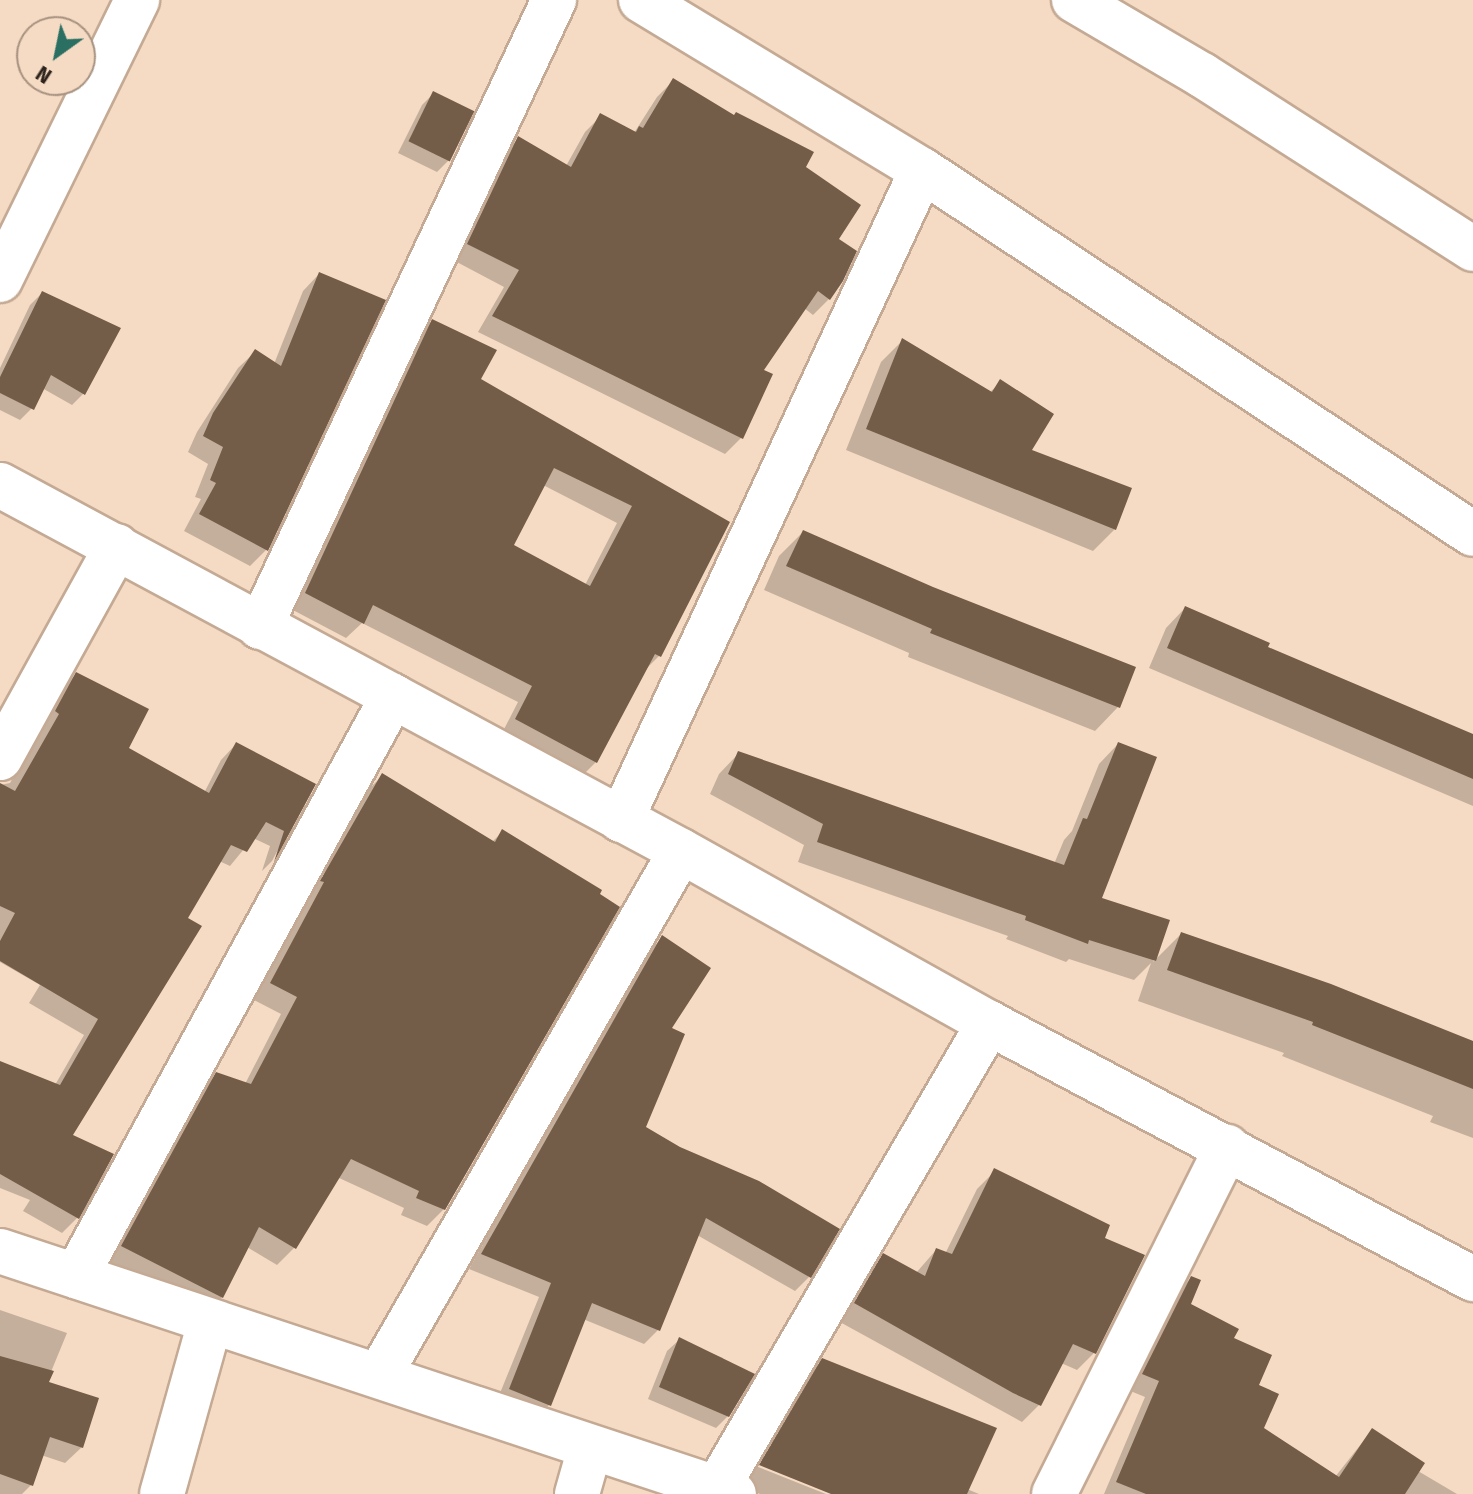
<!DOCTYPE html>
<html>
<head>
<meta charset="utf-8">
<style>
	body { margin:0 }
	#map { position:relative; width:1473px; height:1494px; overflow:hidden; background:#f6dbc4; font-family:"Fira Sans Condensed",sans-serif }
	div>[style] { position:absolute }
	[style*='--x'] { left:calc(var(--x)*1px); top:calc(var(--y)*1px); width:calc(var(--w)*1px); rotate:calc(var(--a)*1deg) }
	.shadow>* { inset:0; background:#0003 }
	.building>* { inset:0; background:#745d48; transform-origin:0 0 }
	.roads { filter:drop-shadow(2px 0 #c4aa94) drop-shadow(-2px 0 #c4aa94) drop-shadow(0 2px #c4aa94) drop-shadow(0 -2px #c4aa94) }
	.minor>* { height:44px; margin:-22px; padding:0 22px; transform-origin:22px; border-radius:22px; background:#fff }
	span { translate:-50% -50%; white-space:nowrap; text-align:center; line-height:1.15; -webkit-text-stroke:8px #f6dbc4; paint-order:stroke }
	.north { position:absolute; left:16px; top:16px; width:80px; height:80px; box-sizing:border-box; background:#f6dbc4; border:2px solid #a69281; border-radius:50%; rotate:213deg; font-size:22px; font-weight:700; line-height:32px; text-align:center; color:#2e241c }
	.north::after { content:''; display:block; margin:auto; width:28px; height:36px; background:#2a6f62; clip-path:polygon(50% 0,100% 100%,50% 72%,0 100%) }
</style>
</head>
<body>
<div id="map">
	<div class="shadow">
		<div style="clip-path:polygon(673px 81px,803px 168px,836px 239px,855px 251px,829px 299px,813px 315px,804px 308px,761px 371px,741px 438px,725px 454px,478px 332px,504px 287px,453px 260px,502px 155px,518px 139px,566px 166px,585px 132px,601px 116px,634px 133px,657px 97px)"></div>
		<div style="clip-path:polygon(434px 93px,470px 111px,449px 160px,437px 172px,398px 153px,422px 105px)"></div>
		<div style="clip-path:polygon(319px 274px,266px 550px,250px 566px,184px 531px,201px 499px,195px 497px,208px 464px,188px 452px,197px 432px,238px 368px,255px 352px,274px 364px,303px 291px)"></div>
		<div style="clip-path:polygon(42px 293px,84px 393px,72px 405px,42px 388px,32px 408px,20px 420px,0 410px,0 368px,30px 305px)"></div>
		<div style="clip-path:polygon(evenodd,432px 322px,479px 380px,727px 523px,659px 656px,643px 672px,596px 762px,580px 778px,501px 735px,518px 702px,362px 623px,346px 638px,291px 609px,417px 337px,432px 322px,543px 485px,617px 523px,585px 585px,511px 546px,543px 485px)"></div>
		<div style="clip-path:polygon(902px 341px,989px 393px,1001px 382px,1029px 451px,1115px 529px,1093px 551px,846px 450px,881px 362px)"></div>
		<div style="clip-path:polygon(803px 532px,1118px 707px,1095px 731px,908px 657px,909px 653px,764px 590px,779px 556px)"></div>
		<div style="clip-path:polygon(1185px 608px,1265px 648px,1473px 737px,1473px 806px,1149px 668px,1166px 628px)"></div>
		<div style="clip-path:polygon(76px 674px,126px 749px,204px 793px,221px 760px,236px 744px,313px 785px,272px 861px,262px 871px,270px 846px,253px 838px,230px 866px,219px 861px,185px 919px,70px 1136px,77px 1218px,62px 1233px,23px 1211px,30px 1200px,0 1188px,0 1063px,55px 1085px,84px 1035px,29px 1003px,40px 985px,0 962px,0 785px,10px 783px,61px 690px)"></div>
		<div style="clip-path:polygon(1118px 744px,1099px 899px,1167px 922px,1153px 962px,1181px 934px,1473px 1041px,1473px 1138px,1430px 1122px,1433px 1116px,1282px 1056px,1284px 1053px,1138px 1001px,1151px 963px,1134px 980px,1069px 959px,1066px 962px,1006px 939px,1008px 936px,798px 862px,804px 845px,710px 794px,719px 774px,738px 754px,1054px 864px,1064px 840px,1072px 831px,1099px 764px)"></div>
		<div style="clip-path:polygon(382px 776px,492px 842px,502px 832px,444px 1209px,427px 1226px,401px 1215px,404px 1208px,337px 1177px,294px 1248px,277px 1265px,247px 1247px,222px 1297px,205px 1314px,106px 1263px,200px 1092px,217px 1074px,245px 1084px,281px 1014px,254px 1000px,309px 899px,305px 898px,365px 793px)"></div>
		<div style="clip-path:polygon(662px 938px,669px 1029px,643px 1128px,679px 1149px,809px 1277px,795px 1291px,697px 1235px,658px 1330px,644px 1344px,583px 1319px,549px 1405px,535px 1420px,496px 1403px,539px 1297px,469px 1269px,648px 952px)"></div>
		<div style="clip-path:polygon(995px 1171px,1102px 1239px,1094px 1353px,1077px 1370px,1061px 1363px,1040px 1404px,1022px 1422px,838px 1321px,866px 1273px,884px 1255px,916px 1273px,936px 1250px,945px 1254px,977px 1189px)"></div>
		<div style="clip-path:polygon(1191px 1278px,1188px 1304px,1231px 1339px,1256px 1386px,1262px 1429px,1335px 1477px,1372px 1430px,1418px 1471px,1457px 1494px,1104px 1494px,1145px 1397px,1128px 1390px,1176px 1293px)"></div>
		<div style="clip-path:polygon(0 1310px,67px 1333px,46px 1384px,82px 1447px,65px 1463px,41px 1455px,31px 1485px,22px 1494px,0 1494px)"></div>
		<div style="clip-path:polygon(679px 1340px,723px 1358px,728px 1416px,716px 1428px,648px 1399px,667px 1351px)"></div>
		<div style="clip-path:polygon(823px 1360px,967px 1489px,979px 1494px,837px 1494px,755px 1461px,802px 1381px)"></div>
		<div style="clip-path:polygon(753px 1465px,826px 1494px,760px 1494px,740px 1486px)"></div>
	</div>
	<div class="building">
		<div style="clip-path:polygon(673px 78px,734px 115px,736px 112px,814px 152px,806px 167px,861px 205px,839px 239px,857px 251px,843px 281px,830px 300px,818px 291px,764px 370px,773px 374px,743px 439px,492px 316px,519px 270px,467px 244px,518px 136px,571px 167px,600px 113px,636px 132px,639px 126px,643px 128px)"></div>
		<div style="left:433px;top:91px;width:46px;height:56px;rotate:26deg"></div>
		<div style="clip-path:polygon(319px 272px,386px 300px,268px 551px,199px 514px,216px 483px,210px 480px,223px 447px,203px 436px,213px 413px,255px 349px,281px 366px)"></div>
		<div style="clip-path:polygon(42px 291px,121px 328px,85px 395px,51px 375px,34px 410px,0 393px,0 377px)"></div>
		<div style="clip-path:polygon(evenodd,432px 319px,497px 350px,481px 379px,730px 522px,661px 657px,655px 654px,597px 763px,515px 719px,532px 686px,373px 605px,364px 624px,305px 593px,432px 319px,554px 468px,632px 506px,590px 586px,514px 545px,554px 468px)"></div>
		<div style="clip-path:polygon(902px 338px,992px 392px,1000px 379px,1054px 414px,1032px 450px,1132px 488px,1116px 530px,866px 429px)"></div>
		<div style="clip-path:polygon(803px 530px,933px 587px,1136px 667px,1120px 708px,930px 633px,932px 629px,786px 566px)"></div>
		<div style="clip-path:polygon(1185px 606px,1270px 643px,1268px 647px,1473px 734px,1473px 779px,1167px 648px)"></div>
		<div style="clip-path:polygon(76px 672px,149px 709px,129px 748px,209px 793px,236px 742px,316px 784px,274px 862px,284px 831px,266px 822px,247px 852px,231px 845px,188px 918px,202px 926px,73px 1135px,114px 1154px,79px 1219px,0 1174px,0 1061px,60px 1085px,98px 1019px,0 961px,0 941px,15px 913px,0 906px,0 783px,15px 791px,59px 714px,55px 711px)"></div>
		<div style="clip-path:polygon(1118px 742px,1157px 757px,1102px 898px,1170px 920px,1156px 961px,1089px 940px,1088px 944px,1025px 920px,1026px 916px,817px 842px,823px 824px,728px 774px,738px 751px,1064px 865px,1083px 818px,1087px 819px)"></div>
		<div style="clip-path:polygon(382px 773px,495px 842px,502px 829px,602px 890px,600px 894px,620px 907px,445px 1210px,416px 1198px,419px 1191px,351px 1159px,296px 1249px,259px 1227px,223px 1298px,121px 1246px,216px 1072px,251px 1084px,297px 997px,270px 983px,324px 882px,320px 881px)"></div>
		<div style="clip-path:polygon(1181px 932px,1331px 984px,1473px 1041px,1473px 1089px,1312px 1025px,1313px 1022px,1167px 970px)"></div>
		<div style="clip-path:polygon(662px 935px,711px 968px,672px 1028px,685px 1034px,646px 1127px,680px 1147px,759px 1181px,840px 1229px,811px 1278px,706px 1218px,660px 1331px,592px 1303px,551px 1406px,509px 1389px,551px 1283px,481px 1254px)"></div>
		<div style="clip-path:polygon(994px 1168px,1110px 1225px,1105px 1238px,1145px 1255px,1096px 1354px,1073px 1344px,1041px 1406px,1013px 1393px,854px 1303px,883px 1253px,925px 1276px,936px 1248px,952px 1254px)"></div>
		<div style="clip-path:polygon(1191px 1276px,1201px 1280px,1191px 1304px,1239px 1329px,1234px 1338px,1272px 1355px,1259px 1385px,1279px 1394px,1264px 1428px,1339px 1477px,1372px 1428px,1425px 1463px,1405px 1494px,1146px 1494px,1116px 1482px,1159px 1381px,1142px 1374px)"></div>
		<div style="clip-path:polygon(679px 1337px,755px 1374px,729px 1417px,659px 1387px)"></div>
		<div style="clip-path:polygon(0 1356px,54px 1371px,49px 1382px,99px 1398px,83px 1448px,50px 1437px,33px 1486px,0 1474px)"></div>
		<div style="clip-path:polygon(822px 1358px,997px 1428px,967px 1494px,831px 1494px,759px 1465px)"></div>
	</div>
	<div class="roads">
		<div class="minor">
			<div style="--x:641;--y:0;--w:328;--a:31.2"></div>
			<div style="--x:922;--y:170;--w:660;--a:33.45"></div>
			<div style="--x:1074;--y:0;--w:148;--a:30.4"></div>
			<div style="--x:1202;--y:75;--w:322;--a:32.7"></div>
			<div style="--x:0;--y:280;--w:312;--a:-63.9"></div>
			<div style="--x:0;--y:485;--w:773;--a:28.26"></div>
			<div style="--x:681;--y:851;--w:353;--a:29.2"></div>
			<div style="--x:989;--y:1023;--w:548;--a:27.88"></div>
			<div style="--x:260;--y:627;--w:693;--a:-64.88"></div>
			<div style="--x:0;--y:758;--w:242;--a:-61.1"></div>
			<div style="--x:621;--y:820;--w:716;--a:-65.15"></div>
			<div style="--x:0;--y:1251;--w:773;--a:18.32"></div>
			<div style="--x:76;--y:1276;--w:661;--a:-61.34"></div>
			<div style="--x:380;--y:1374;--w:603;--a:-60.08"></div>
			<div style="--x:717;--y:1488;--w:539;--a:-59.67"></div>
			<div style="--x:162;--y:1494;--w:179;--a:-74.4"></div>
			<div style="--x:577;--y:1494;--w:48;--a:-74.2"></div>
			<div style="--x:1054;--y:1494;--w:388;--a:-63.5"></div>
		</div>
	</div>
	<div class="north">N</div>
</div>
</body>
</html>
